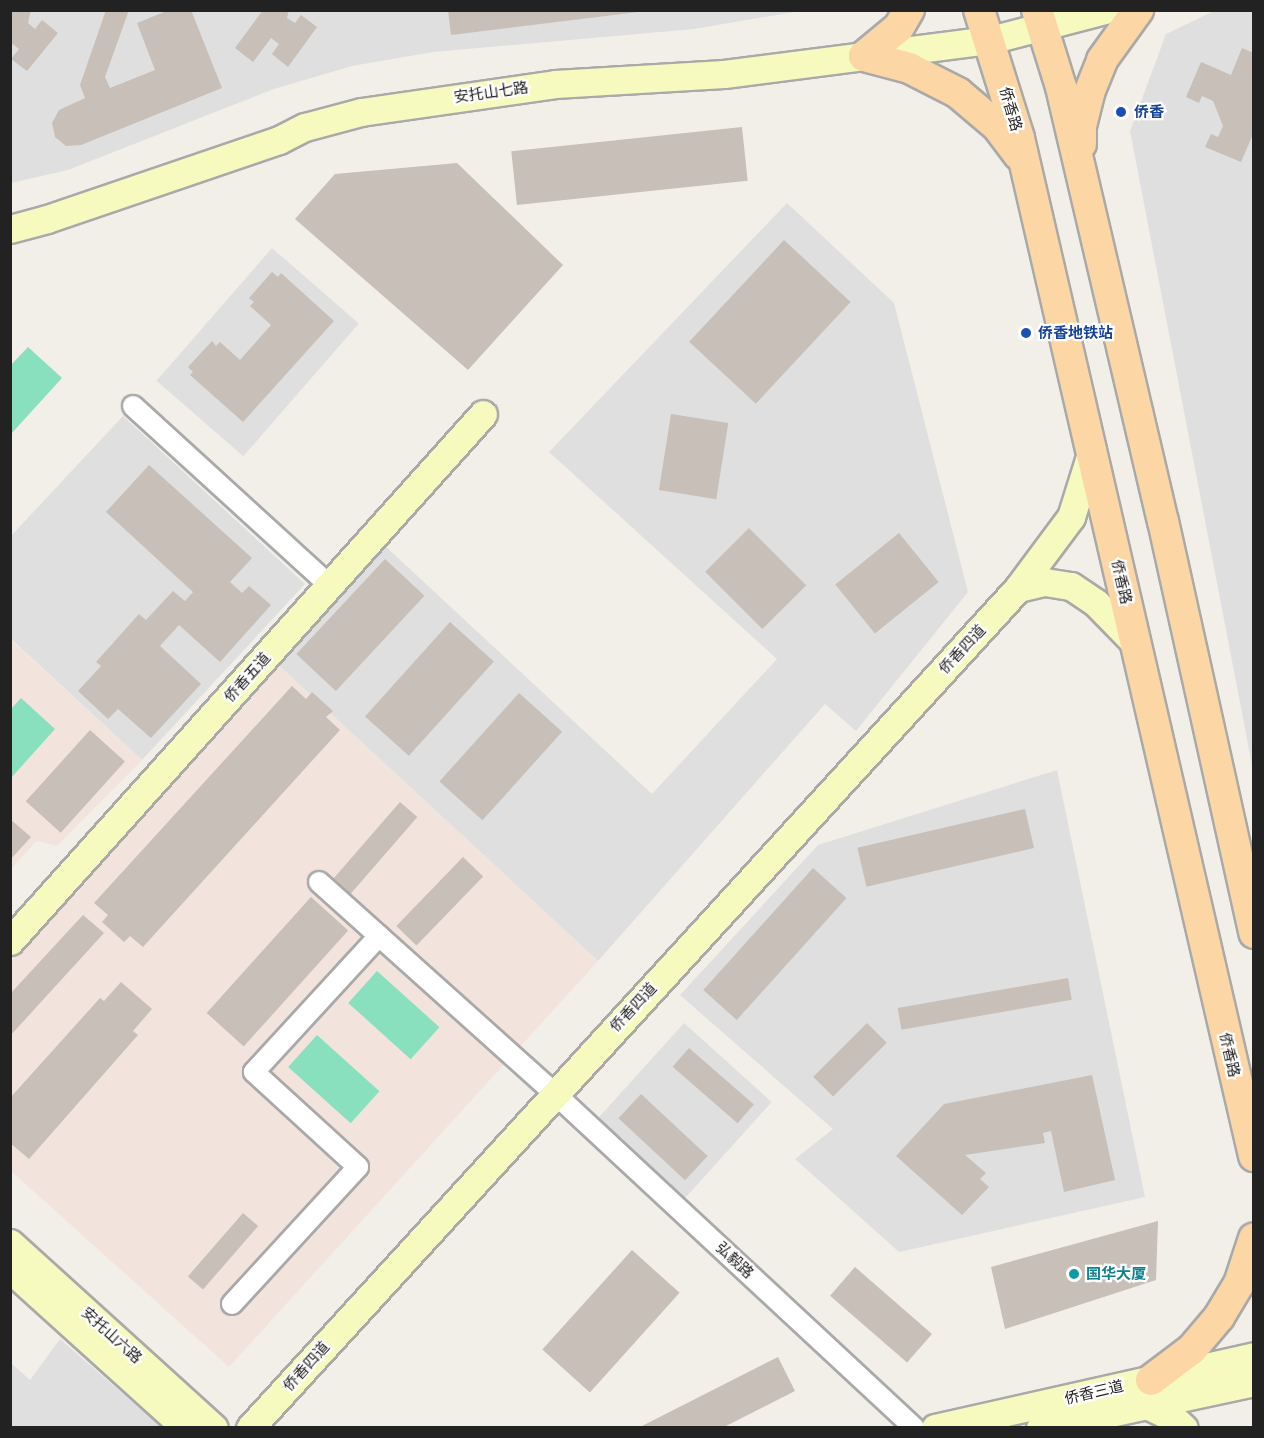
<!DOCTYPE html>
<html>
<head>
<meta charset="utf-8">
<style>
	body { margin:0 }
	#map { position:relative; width:1264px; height:1438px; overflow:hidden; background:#f2efe9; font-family:Poppins,"Noto Sans SC",sans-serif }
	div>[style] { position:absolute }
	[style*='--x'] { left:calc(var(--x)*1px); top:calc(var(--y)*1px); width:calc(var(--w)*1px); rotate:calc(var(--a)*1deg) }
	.residential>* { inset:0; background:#e0dfdf; transform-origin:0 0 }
	.military>* { inset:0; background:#f3e3dd }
	.pitch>* { inset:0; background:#88e0be; transform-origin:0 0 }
	.building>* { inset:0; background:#c7bfb8; transform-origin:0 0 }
	.roads { filter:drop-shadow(2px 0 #a9a9a9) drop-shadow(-2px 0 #a9a9a9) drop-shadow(0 2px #a9a9a9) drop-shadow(0 -2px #a9a9a9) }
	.street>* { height:20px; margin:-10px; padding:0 10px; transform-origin:10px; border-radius:10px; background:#fff }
	.secondary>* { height:27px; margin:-13.5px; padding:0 13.5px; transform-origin:13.5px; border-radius:13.5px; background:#f7fabf }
	.primary>* { height:30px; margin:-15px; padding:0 15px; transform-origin:15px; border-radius:15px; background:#fcd6a4 }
	.dots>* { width:16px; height:16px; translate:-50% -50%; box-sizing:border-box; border:3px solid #fff; border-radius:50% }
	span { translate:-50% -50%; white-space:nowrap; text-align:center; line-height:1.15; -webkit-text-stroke:4.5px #fff; paint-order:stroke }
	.street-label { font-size:15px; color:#222 }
	.transit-label { font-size:15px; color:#164399; font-weight:700 }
	.left { translate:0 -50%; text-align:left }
	.culture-label { font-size:15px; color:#0d838f; font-weight:700 }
	.frame { position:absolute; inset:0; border:12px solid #222; pointer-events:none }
</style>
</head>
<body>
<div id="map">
	<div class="residential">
		<div style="clip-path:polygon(11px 11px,800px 11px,694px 29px,433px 52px,352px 66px,274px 89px,68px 170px,11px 183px)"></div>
		<div style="clip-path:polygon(1214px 11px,1253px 11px,1253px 770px,1130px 131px,1166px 34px)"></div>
		<div style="clip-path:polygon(787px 203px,894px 303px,968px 592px,856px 731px,825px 704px,598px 961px,275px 662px,384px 545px,652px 794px,777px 659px,549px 452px)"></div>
		<div style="left:272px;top:248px;width:115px;height:176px;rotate:41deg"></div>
		<div style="clip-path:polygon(123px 416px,305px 584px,142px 760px,11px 639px,10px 537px)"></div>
		<div style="clip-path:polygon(1057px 770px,1145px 1197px,899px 1252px,795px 1159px,833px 1129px,680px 995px,818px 845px)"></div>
		<div style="left:684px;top:1023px;width:118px;height:130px;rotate:42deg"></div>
		<div style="clip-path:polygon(60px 1339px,161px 1427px,11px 1427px,11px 1363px,30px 1380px)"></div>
	</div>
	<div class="military">
		<div style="clip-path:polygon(10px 639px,142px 760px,57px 846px,37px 841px,11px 869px)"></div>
		<div style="clip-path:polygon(275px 662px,598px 961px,229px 1367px,11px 1171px,11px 962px)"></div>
	</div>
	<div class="pitch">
		<div style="clip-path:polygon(28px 347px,62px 378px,11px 434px,11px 365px)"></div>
		<div style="clip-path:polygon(21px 698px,55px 729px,11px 778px,11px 709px)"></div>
		<div style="left:377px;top:971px;width:84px;height:43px;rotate:42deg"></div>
		<div style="left:317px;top:1035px;width:84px;height:43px;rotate:42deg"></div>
	</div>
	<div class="building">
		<div style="clip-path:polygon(10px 10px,31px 10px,28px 23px,35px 29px,42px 20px,58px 33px,27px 71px,11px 59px,19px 49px,10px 42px)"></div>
		<div style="clip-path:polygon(106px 10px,129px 10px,105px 77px,110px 88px,155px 70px,137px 23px,169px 10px,191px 10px,222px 88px,81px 145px,66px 146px,55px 137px,52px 123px,59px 110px,85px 98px,80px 85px)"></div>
		<div style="clip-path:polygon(263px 10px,289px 10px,287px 18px,295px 23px,301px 15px,317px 27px,288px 67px,272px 54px,279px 44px,271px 38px,253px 62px,235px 48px)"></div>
		<div style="clip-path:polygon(448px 10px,638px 10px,638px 12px,451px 35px)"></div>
		<div style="clip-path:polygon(1242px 48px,1254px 53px,1254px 132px,1241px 162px,1205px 147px,1211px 134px,1218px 137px,1223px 126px,1213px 101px,1202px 96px,1199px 103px,1186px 97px,1201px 62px,1231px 75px)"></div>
		<div style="left:742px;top:127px;width:54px;height:232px;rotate:84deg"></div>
		<div style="clip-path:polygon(457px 163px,563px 265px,468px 370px,295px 219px,335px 174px)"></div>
		<div style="left:784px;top:240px;width:91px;height:139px;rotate:43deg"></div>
		<div style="clip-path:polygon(272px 272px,278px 277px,281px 273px,334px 321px,243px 422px,190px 375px,193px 372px,188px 367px,212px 341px,216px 346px,220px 342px,240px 360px,271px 325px,250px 306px,254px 302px,249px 298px)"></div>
		<div style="left:671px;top:414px;width:58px;height:77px;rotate:9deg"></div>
		<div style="clip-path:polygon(149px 465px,252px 558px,230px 582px,242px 593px,249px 586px,271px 605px,220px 662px,179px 625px,160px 646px,201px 684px,151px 738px,118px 709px,108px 719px,78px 691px,101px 666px,96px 662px,139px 614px,146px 620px,173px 591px,185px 601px,193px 592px,106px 512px)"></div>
		<div style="left:749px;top:528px;width:81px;height:62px;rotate:45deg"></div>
		<div style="left:899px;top:533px;width:63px;height:82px;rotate:51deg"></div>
		<div style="left:385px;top:559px;width:54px;height:130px;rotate:43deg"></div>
		<div style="left:450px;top:622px;width:59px;height:127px;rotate:42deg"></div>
		<div style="clip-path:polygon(292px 686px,306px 699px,312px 692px,333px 711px,326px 717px,340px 730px,143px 947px,130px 936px,124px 942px,102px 922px,108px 915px,94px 903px)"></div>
		<div style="left:519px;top:693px;width:58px;height:119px;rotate:42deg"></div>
		<div style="left:90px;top:730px;width:47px;height:96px;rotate:42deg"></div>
		<div style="left:400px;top:802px;width:23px;height:102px;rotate:41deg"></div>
		<div style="left:1025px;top:809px;width:40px;height:172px;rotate:77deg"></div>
		<div style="clip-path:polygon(10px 819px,31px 837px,10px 860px)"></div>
		<div style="left:463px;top:857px;width:28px;height:96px;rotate:44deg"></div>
		<div style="left:813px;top:868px;width:45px;height:164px;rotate:42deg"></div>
		<div style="left:311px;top:897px;width:50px;height:156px;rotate:42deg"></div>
		<div style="clip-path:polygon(83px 915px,104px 933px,10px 1036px,10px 994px)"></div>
		<div style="left:1068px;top:978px;width:22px;height:173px;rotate:80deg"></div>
		<div style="clip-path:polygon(121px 982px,152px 1009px,133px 1031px,138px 1035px,29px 1159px,10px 1143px,10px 1098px,100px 998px,104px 1001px)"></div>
		<div style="left:867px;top:1023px;width:28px;height:76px;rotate:45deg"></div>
		<div style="left:689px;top:1048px;width:86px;height:25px;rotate:41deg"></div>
		<div style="clip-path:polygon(1092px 1075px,1115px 1180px,1064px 1192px,1051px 1131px,1043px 1133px,1045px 1143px,965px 1155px,986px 1173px,980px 1179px,989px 1187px,962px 1215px,896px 1156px,944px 1104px)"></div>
		<div style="left:641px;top:1094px;width:91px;height:33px;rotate:43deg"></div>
		<div style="left:243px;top:1213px;width:20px;height:84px;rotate:41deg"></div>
		<div style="clip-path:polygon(1158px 1221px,1156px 1280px,1005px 1329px,991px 1267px)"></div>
		<div style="left:632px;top:1250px;width:64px;height:134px;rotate:42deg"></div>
		<div style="left:855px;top:1267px;width:102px;height:38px;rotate:41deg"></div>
		<div style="clip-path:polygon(778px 1357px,795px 1391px,722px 1428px,638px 1428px)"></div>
	</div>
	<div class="roads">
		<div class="street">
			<div style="--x:133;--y:406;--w:265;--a:42.4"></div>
			<div style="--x:319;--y:882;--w:316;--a:41.9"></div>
			<div style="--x:554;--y:1093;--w:492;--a:42.9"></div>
			<div style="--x:232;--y:1304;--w:186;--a:-47.4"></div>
			<div style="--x:358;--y:1167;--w:141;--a:-137.6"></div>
			<div style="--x:254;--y:1072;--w:185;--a:-47.4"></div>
		</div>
		<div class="secondary">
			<div style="--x:10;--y:229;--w:38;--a:-15"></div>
			<div style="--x:47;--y:219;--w:245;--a:-18.8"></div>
			<div style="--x:279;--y:140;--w:29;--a:-27"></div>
			<div style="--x:305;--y:127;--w:58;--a:-15"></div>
			<div style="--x:361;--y:112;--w:196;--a:-8.2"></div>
			<div style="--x:555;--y:84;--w:169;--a:-3.4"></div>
			<div style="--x:724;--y:74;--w:268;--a:-7.3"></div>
			<div style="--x:990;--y:40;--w:119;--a:-14.6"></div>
			<div style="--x:1018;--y:588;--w:28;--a:-13"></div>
			<div style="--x:1045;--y:582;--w:26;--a:9"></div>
			<div style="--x:1071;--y:586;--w:30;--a:34"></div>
			<div style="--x:1096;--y:603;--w:57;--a:45.7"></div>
			<div style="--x:10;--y:941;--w:708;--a:-48.09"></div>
			<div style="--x:10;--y:1243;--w:275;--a:42.2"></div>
			<div style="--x:10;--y:1269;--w:237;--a:42.1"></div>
			<div style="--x:1147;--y:1405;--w:28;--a:26"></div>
			<div style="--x:1172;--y:1417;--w:16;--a:43"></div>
			<div style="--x:250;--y:1428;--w:1138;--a:-47.56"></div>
			<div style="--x:1018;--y:588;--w:89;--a:-53.3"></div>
			<div style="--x:1071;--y:517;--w:70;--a:-72.6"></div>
			<div style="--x:935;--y:1428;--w:327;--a:-12.7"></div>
			<div style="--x:1040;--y:1428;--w:219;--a:-12.1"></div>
		</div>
		<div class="primary">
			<div style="--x:979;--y:10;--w:134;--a:72.6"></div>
			<div style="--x:1019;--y:138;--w:1045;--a:77"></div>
			<div style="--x:1037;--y:10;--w:81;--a:72.7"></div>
			<div style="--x:1061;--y:87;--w:446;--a:76.8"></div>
			<div style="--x:1163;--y:521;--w:422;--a:77.5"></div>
			<div style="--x:864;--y:56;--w:47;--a:14.9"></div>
			<div style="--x:909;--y:68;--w:55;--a:27"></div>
			<div style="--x:958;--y:93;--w:51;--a:40.2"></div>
			<div style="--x:997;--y:126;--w:36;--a:53"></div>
			<div style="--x:864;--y:56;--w:45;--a:-39.6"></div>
			<div style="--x:899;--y:27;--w:20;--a:-60"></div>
			<div style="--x:1081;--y:144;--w:18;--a:-90"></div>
			<div style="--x:1081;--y:126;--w:34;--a:-76"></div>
			<div style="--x:1089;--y:93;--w:35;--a:-68"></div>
			<div style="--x:1102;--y:60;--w:62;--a:-54.2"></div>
			<div style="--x:1151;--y:1380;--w:51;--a:-37.1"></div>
			<div style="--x:1192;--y:1349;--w:42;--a:-49.8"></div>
			<div style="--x:1219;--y:1317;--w:39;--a:-59"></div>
			<div style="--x:1239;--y:1284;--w:48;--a:-71.9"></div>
		</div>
	</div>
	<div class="dots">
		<div style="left:1121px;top:112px;background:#1a4fb4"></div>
		<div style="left:1026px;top:333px;background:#1a4fb4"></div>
		<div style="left:1074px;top:1274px;background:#0f9aa8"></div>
	</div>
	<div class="street-label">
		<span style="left:491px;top:92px;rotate:-8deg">安托山七路</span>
		<span style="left:1011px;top:109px;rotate:74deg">侨香路</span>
		<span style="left:1122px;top:582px;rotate:77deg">侨香路</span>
		<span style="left:962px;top:649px;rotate:-47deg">侨香四道</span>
		<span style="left:247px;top:677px;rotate:-48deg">侨香五道</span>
		<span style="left:633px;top:1007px;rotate:-47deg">侨香四道</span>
		<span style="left:1230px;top:1055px;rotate:77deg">侨香路</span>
		<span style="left:735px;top:1260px;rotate:43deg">弘毅路</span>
		<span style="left:112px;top:1335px;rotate:42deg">安托山六路</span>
		<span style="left:306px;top:1366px;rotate:-48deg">侨香四道</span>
		<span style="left:1094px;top:1392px;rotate:-13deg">侨香三道</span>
	</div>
	<div class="transit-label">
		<span class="left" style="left:1134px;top:112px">侨香</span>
		<span class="left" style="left:1038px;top:333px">侨香地铁站</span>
	</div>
	<div class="culture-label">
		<span class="left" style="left:1086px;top:1274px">国华大厦</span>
	</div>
	<div class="frame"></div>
</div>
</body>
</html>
